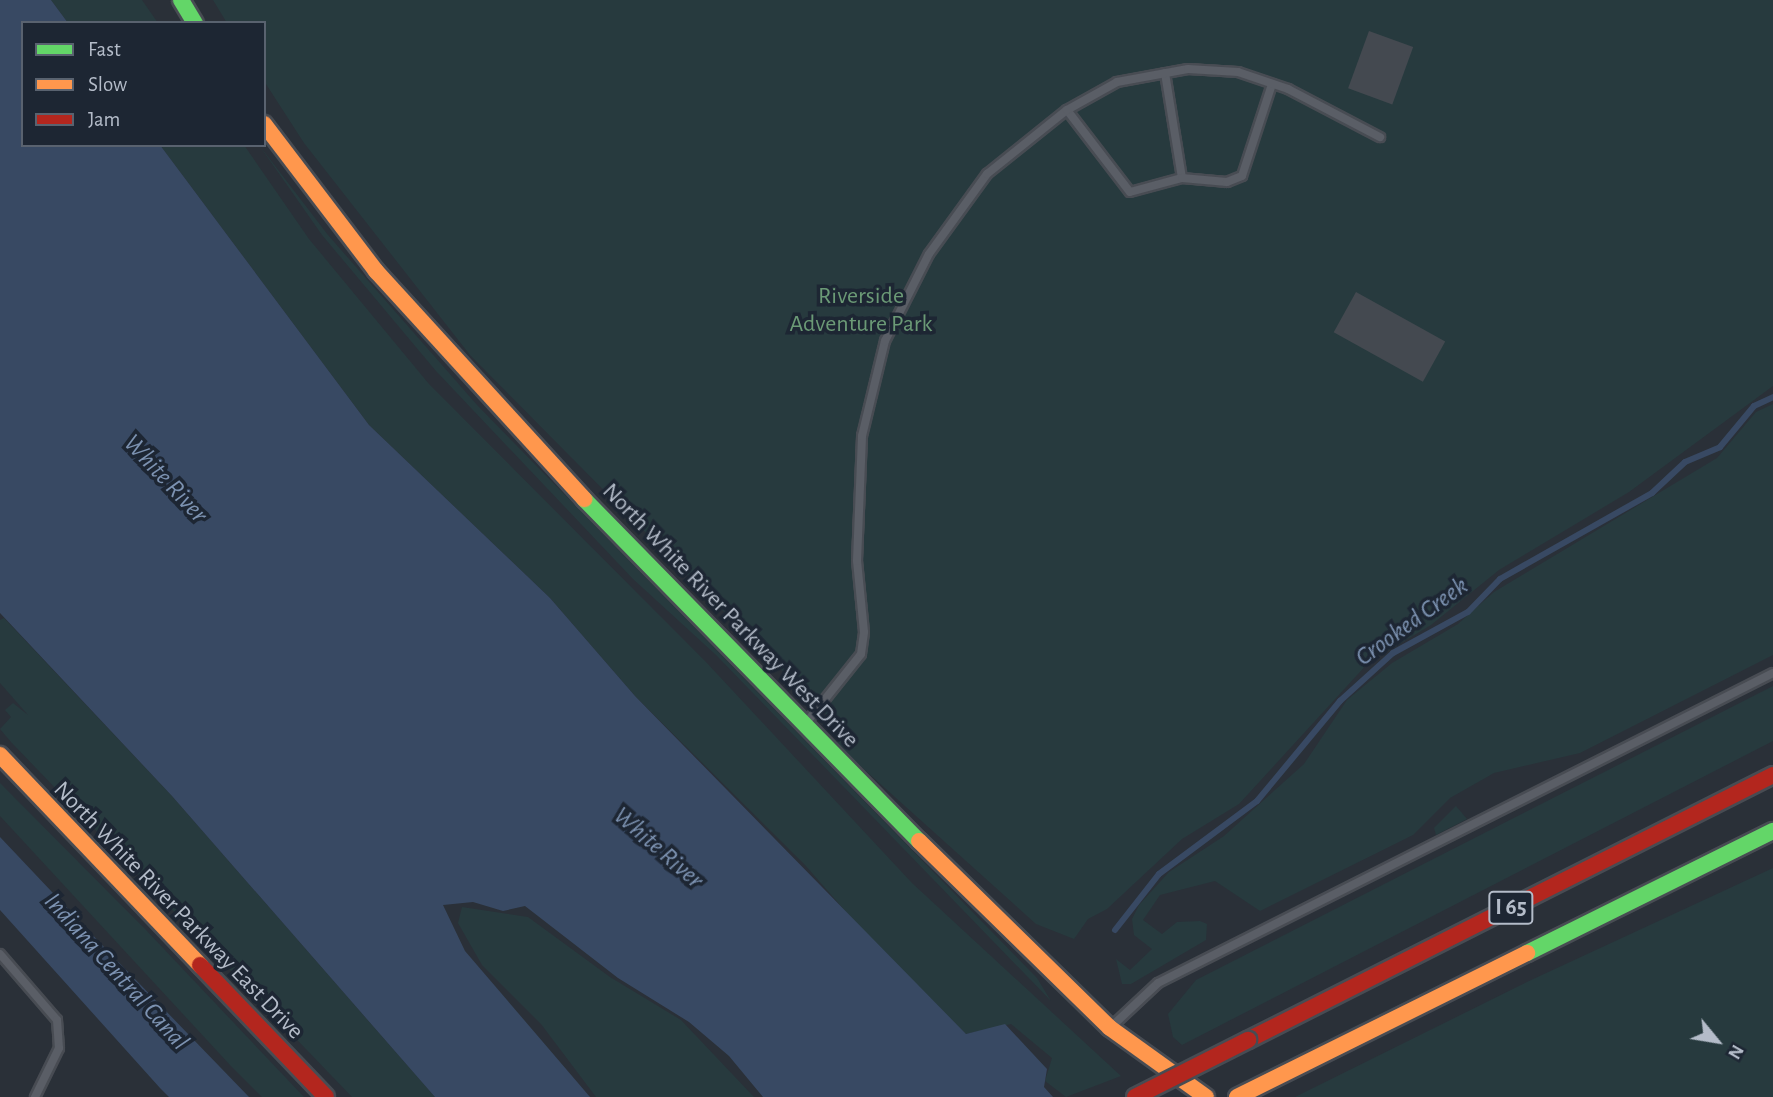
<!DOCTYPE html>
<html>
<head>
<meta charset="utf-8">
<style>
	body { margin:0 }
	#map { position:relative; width:1773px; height:1097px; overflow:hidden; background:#2a3038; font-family:"Alegreya Sans",sans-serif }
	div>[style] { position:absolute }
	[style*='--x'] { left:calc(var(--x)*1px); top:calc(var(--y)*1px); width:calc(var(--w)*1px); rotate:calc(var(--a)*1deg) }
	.green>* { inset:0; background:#273a3e }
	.water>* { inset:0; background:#384963 }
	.stream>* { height:6px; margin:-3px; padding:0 3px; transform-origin:3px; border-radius:3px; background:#384963 }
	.building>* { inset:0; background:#444950; transform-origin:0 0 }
	.roads { filter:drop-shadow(2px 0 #484c53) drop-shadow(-2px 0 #484c53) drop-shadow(0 2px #484c53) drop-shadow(0 -2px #484c53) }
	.lane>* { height:8px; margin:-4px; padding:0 4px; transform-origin:4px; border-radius:4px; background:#5a5e66 }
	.fast>* { height:16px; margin:-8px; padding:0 8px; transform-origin:8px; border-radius:8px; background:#63d668 }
	.slow>* { height:16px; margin:-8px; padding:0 8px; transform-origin:8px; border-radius:8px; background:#ff974d }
	.jam>* { height:16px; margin:-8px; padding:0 8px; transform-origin:8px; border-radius:8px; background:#b3261e }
	.bridges { filter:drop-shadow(2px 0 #474c53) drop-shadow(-2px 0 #474c53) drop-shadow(0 2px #474c53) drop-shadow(0 -2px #474c53) }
	.jam-bridge>* { height:16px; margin:-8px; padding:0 8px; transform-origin:8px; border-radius:8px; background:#b3261e }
	span { translate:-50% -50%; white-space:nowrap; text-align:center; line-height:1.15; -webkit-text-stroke:7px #1d2633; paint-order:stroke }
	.shield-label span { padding:2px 5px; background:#1d2633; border:2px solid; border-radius:5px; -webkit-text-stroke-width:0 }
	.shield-label { font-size:23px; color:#b4bcc9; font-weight:700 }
	.park-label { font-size:24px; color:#6b9a76 }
	.street-label { font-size:24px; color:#b4bcc9 }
	.water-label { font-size:26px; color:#7c92b1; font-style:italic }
	.legend { position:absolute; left:21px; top:21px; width:245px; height:126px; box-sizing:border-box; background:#1d2633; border:2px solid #59626f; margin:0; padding:9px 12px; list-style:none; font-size:21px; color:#b4bcc9 }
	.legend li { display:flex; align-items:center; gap:14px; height:35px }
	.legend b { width:35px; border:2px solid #59626f }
	.north { position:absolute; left:1682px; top:1006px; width:70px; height:70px; -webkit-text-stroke:5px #1d2633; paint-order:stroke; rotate:120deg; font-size:19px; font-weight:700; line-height:28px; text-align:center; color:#b4bcc9 }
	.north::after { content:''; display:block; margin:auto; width:24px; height:32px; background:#b4bcc9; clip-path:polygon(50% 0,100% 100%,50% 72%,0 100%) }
</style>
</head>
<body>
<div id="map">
	<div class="green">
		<div style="clip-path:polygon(51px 0,142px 0,158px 23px,68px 23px)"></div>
		<div style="clip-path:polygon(213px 0,1773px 0,1773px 386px,1629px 492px,1499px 570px,1431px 625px,1369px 662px,1239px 804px,1182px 839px,1107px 909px,1088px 919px,1074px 939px,1036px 924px,836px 744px,841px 730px,470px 355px,304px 143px,264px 81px,264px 23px,227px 23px)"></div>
		<div style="clip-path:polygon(160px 145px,244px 145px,309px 239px,429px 384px,706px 662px,912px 883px,1121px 1076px,1066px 1097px,1045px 1081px,1052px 1058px,1011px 1024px,966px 1034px,883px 954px,805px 865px,635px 696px,550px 598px,369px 425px)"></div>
		<div style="clip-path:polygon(259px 145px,328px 235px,478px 406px,1037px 978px,1051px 1001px,716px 655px,633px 579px,436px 371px,322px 235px)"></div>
		<div style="clip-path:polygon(1773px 404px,1773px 655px,1580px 753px,1494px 773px,1450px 798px,1413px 835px,1260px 911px,1215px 881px,1160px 895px,1143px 920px,1162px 934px,1177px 922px,1200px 921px,1207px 924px,1206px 940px,1131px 984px,1122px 984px,1116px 959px,1130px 970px,1152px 949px,1134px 935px,1132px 919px,1139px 905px,1169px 872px,1224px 836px,1304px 764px,1347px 700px,1392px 663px,1458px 624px,1494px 592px,1717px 458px,1756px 412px)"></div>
		<div style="clip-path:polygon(4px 618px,172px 796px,435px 1097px,352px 1097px,11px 742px,0 729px,11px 717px,5px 710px,13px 703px,28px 715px,0 683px,0 620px)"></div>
		<div style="clip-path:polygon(1773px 686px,1773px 741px,1182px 1045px,1173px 1037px,1168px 1014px,1196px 980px)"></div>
		<div style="clip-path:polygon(0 783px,146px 930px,304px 1097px,262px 1097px,230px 1065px,0 816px)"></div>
		<div style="clip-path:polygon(1456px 806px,1467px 819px,1436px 835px,1434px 828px)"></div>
		<div style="clip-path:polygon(1773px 868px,1773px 1097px,1295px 1097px,1529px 981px)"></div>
		<div style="clip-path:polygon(462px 907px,528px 917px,610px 977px,681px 1020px,754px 1097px,596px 1097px,541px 1024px,482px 965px,458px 923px)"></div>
	</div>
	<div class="water">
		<div style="clip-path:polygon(0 0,51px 0,68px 23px,23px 23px,23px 145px,160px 145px,369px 425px,550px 598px,635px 696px,966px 1034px,1005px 1024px,1047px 1069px,1044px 1087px,1053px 1097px,763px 1097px,729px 1056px,689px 1022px,618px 978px,525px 906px,503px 911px,473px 902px,443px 905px,465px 951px,590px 1097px,435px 1097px,172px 796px,0 613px)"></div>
		<div style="clip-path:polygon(0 837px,104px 947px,249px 1097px,169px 1097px,160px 1088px,0 910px)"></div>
	</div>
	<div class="stream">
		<div style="--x:1115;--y:930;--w:71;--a:-51.8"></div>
		<div style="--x:1159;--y:874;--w:122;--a:-36.7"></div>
		<div style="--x:1257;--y:801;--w:130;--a:-50.3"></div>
		<div style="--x:1340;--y:701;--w:72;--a:-42.2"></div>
		<div style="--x:1393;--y:653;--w:85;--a:-28.7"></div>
		<div style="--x:1468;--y:612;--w:46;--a:-45.9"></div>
		<div style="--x:1500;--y:579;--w:175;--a:-29.5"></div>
		<div style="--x:1652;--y:493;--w:45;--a:-43.2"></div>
		<div style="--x:1685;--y:462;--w:38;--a:-23"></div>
		<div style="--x:1720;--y:447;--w:53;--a:-50.3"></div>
		<div style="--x:1754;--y:406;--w:21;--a:-25"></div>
	</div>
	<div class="building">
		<div style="left:1369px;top:31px;width:47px;height:61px;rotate:20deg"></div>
		<div style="left:1356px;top:292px;width:102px;height:46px;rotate:29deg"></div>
	</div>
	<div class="roads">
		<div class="lane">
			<div style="--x:1165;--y:73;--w:106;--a:80.8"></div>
			<div style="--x:1067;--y:110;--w:103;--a:52.5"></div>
			<div style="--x:1130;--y:192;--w:54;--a:-15.1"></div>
			<div style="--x:1182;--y:178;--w:45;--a:5.1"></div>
			<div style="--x:1227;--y:182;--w:16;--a:-22"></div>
			<div style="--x:1242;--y:176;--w:97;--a:-71.9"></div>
			<div style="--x:806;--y:723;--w:88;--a:-51.4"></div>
			<div style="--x:861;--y:654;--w:22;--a:-82"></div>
			<div style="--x:864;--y:632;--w:71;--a:-95.6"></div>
			<div style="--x:857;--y:561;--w:125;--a:-87.7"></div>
			<div style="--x:862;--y:436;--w:98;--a:-76.4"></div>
			<div style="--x:885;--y:341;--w:97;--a:-63.2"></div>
			<div style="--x:929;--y:254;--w:99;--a:-54.1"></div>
			<div style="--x:987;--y:174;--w:102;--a:-38.7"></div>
			<div style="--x:1067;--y:110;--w:57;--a:-29.2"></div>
			<div style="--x:1117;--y:82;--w:72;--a:-10.4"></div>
			<div style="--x:1188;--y:69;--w:50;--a:3.4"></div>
			<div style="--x:1238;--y:72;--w:53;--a:18.8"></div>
			<div style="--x:1288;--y:89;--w:104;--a:27.6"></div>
			<div style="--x:0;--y:954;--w:87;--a:49.2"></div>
			<div style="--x:57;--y:1020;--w:28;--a:86"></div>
			<div style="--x:59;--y:1048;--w:55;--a:116.1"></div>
			<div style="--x:1111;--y:1027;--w:64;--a:-43.1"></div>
			<div style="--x:1158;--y:983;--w:689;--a:-26.75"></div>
		</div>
		<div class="fast">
			<div style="--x:181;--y:0;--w:27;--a:59"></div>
			<div style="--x:584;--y:499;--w:479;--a:45.6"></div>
			<div style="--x:1527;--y:953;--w:275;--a:-26.4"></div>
		</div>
		<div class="slow">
			<div style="--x:264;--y:124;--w:185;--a:52.7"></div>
			<div style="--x:376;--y:271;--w:309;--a:47.6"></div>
			<div style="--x:0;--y:755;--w:290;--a:46.4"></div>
			<div style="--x:919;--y:841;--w:267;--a:44.4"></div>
			<div style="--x:1110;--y:1028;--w:118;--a:35.7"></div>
			<div style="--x:1237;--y:1097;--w:324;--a:-26.4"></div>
		</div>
		<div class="jam">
			<div style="--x:200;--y:965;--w:182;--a:46.3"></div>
			<div style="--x:1248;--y:1040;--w:588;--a:-26.78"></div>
		</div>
	</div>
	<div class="bridges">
		<div class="jam-bridge">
			<div style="--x:1135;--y:1097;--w:127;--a:-26.8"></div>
		</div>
	</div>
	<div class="shield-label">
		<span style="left:1511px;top:908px">I 65</span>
	</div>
	<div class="park-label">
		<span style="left:861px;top:311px">Riverside<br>Adventure Park</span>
	</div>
	<div class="street-label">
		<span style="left:730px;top:616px;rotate:46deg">North White River Parkway West Drive</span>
		<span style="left:178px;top:911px;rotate:46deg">North White River Parkway East Drive</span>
	</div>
	<div class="water-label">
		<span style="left:165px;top:479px;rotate:47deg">White River</span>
		<span style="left:1412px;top:622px;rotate:-36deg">Crooked Creek</span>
		<span style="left:658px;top:848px;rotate:41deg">White River</span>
		<span style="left:116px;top:972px;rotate:48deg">Indiana Central Canal</span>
	</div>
	<ul class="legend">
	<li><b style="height:9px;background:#63d668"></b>Fast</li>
	<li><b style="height:9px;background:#ff974d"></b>Slow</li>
	<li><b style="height:9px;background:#b3261e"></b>Jam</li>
	</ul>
	<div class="north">N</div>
</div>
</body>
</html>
